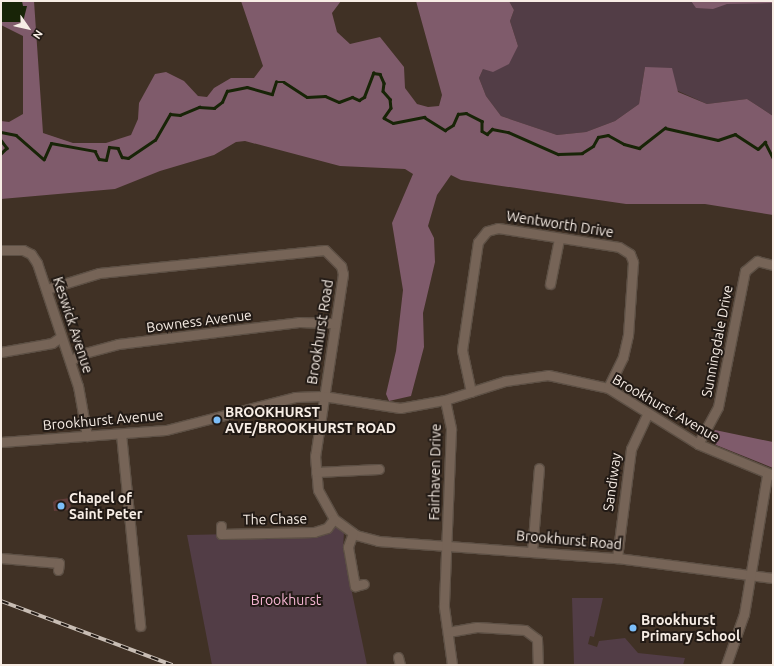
<!DOCTYPE html>
<html>
<head>
<meta charset="utf-8">
<style>
	body { margin:0 }
	#map { position:relative; width:774px; height:666px; overflow:hidden; background:#403125; font-family:Ubuntu,sans-serif }
	div>[style] { position:absolute }
	[style*='--x'] { left:calc(var(--x)*1px); top:calc(var(--y)*1px); width:calc(var(--w)*1px); rotate:calc(var(--a)*1deg) }
	.green>* { inset:0; background:#523d46 }
	.forest>* { inset:0; background:#7f5b6b }
	.water>* { inset:0; background:#182407 }
	.stream>* { height:2.5px; margin:-1.25px; padding:0 1.25px; transform-origin:1.25px; border-radius:1.25px; background:#182407 }
	.building>* { inset:0; background:#613d3a }
	.roads { filter:drop-shadow(1px 0 #5d5045) drop-shadow(-1px 0 #5d5045) drop-shadow(0 1px #5d5045) drop-shadow(0 -1px #5d5045) }
	.minor>* { height:9px; margin:-4.5px; padding:0 4.5px; transform-origin:4.5px; border-radius:4.5px; background:#766457 }
	.rail>* { height:4px; margin-top:-2px; transform-origin:0; background:repeating-linear-gradient(90deg,#221a15 0 8px,#c8bdb4 0 16px); box-sizing:border-box; border-block:1px solid #c8bdb4 }
	.dots>* { width:11px; height:11px; translate:-50% -50%; box-sizing:border-box; border:2px solid #221a15; border-radius:50% }
	span { translate:-50% -50%; white-space:nowrap; text-align:center; line-height:1.15; -webkit-text-stroke:4px #221a15; paint-order:stroke }
	.street-label { font-size:14px; color:#f7ede5 }
	.poi-label { font-size:14px; color:#f7ede5; font-weight:700 }
	.left { translate:0 -50%; text-align:left }
	.park-label { font-size:14px; color:#f7b7d4 }
	.frame { position:absolute; inset:0; border:2px solid #f7ede5; pointer-events:none }
	.north { position:absolute; left:8px; top:8px; width:40px; height:40px; -webkit-text-stroke:3px #221a15; paint-order:stroke; rotate:124deg; font-size:11px; font-weight:700; line-height:16px; text-align:center; color:#f7ede5 }
	.north::after { content:''; display:block; margin:auto; width:14px; height:18px; background:#f7ede5; clip-path:polygon(50% 0,100% 100%,50% 72%,0 100%) }
</style>
</head>
<body>
<div id="map">
	<div class="green">
		<div style="clip-path:polygon(509px 1px,773px 1px,773px 116px,747px 99px,707px 104px,678px 91px,645px 67px,639px 104px,615px 121px,586px 132px,557px 135px,501px 116px,486px 96px,479px 78px,483px 69px,518px 46px,510px 21px,514px 10px)"></div>
		<div style="clip-path:polygon(335px 526px,344px 532px,343px 549px,367px 665px,212px 665px,187px 535px,325px 532px)"></div>
		<div style="clip-path:polygon(572px 598px,603px 598px,594px 637px,590px 636px,588px 644px,597px 647px,599px 641px,625px 638px,638px 653px,685px 658px,683px 665px,574px 665px)"></div>
	</div>
	<div class="forest">
		<div style="clip-path:polygon(1px 1px,34px 1px,43px 133px,73px 143px,106px 143px,131px 135px,138px 119px,139px 103px,155px 74px,166px 72px,184px 81px,198px 96px,207px 97px,214px 88px,231px 78px,254px 78px,263px 66px,241px 1px,341px 1px,332px 13px,337px 32px,350px 44px,380px 37px,404px 67px,405px 88px,417px 104px,428px 107px,439px 106px,442px 95px,416px 1px,509px 1px,514px 10px,510px 21px,518px 46px,509px 64px,493px 72px,483px 69px,479px 78px,486px 96px,501px 116px,557px 135px,586px 132px,615px 121px,639px 104px,645px 67px,672px 68px,678px 92px,707px 104px,747px 99px,773px 116px,773px 215px,705px 204px,626px 204px,461px 180px,451px 175px,437px 195px,428px 226px,434px 238px,435px 262px,423px 313px,424px 347px,411px 396px,389px 401px,386px 394px,396px 351px,403px 290px,392px 223px,413px 174px,405px 169px,340px 166px,245px 141px,236px 142px,214px 155px,160px 171px,115px 189px,1px 199px,1px 121px,9px 122px,23px 114px,23px 36px,1px 25px)"></div>
		<div style="clip-path:polygon(691px 1px,773px 1px,773px 3px,727px 4px,713px 9px,696px 8px)"></div>
		<div style="clip-path:polygon(715px 430px,773px 442px,773px 468px,716px 445px,711px 437px)"></div>
	</div>
	<div class="water">
		<div style="clip-path:polygon(1px 1px,22px 1px,23px 6px,27px 6px,23px 22px,1px 22px)"></div>
	</div>
	<div class="stream">
		<div style="--x:1;--y:132;--w:15;--a:11"></div>
		<div style="--x:16;--y:135;--w:37;--a:41"></div>
		<div style="--x:44;--y:159;--w:17;--a:-66"></div>
		<div style="--x:51;--y:143;--w:45;--a:10.3"></div>
		<div style="--x:95;--y:151;--w:9;--a:63"></div>
		<div style="--x:99;--y:159;--w:7;--a:8"></div>
		<div style="--x:106;--y:160;--w:13;--a:-77"></div>
		<div style="--x:109;--y:147;--w:9;--a:6"></div>
		<div style="--x:118;--y:148;--w:10;--a:66"></div>
		<div style="--x:122;--y:157;--w:6;--a:9"></div>
		<div style="--x:128;--y:158;--w:32;--a:-34"></div>
		<div style="--x:155;--y:140;--w:30;--a:-60"></div>
		<div style="--x:170;--y:114;--w:10;--a:6"></div>
		<div style="--x:180;--y:115;--w:21;--a:-23"></div>
		<div style="--x:199;--y:107;--w:15;--a:4"></div>
		<div style="--x:214;--y:108;--w:10;--a:-37"></div>
		<div style="--x:222;--y:102;--w:12;--a:-66"></div>
		<div style="--x:227;--y:91;--w:20;--a:-11"></div>
		<div style="--x:247;--y:87;--w:26;--a:16"></div>
		<div style="--x:272;--y:94;--w:13;--a:-72"></div>
		<div style="--x:276;--y:82;--w:8;--a:0"></div>
		<div style="--x:284;--y:82;--w:27;--a:33"></div>
		<div style="--x:307;--y:97;--w:18;--a:-3"></div>
		<div style="--x:325;--y:96;--w:15;--a:23"></div>
		<div style="--x:339;--y:102;--w:14;--a:-21"></div>
		<div style="--x:352;--y:97;--w:8;--a:23"></div>
		<div style="--x:359;--y:100;--w:6;--a:-31"></div>
		<div style="--x:364;--y:97;--w:26;--a:-69"></div>
		<div style="--x:373;--y:73;--w:7;--a:8"></div>
		<div style="--x:380;--y:74;--w:10;--a:66"></div>
		<div style="--x:384;--y:83;--w:8;--a:97"></div>
		<div style="--x:383;--y:91;--w:11;--a:49"></div>
		<div style="--x:390;--y:99;--w:9;--a:84"></div>
		<div style="--x:391;--y:108;--w:12;--a:125"></div>
		<div style="--x:384;--y:118;--w:10;--a:29"></div>
		<div style="--x:393;--y:123;--w:32;--a:-11"></div>
		<div style="--x:424;--y:117;--w:25;--a:32"></div>
		<div style="--x:445;--y:130;--w:9;--a:-32"></div>
		<div style="--x:453;--y:125;--w:12;--a:-66"></div>
		<div style="--x:458;--y:114;--w:8;--a:-7"></div>
		<div style="--x:466;--y:113;--w:18;--a:27"></div>
		<div style="--x:482;--y:121;--w:10;--a:90"></div>
		<div style="--x:482;--y:131;--w:6;--a:31"></div>
		<div style="--x:487;--y:134;--w:7;--a:-45"></div>
		<div style="--x:492;--y:129;--w:16;--a:11"></div>
		<div style="--x:508;--y:132;--w:55;--a:23.7"></div>
		<div style="--x:558;--y:154;--w:24;--a:-2"></div>
		<div style="--x:582;--y:153;--w:13;--a:-32"></div>
		<div style="--x:593;--y:146;--w:10;--a:-61"></div>
		<div style="--x:598;--y:137;--w:10;--a:-11"></div>
		<div style="--x:608;--y:135;--w:18;--a:29"></div>
		<div style="--x:624;--y:144;--w:16;--a:15"></div>
		<div style="--x:639;--y:148;--w:33;--a:-38"></div>
		<div style="--x:665;--y:128;--w:54;--a:12.8"></div>
		<div style="--x:718;--y:140;--w:18;--a:-19"></div>
		<div style="--x:735;--y:134;--w:27;--a:33"></div>
		<div style="--x:758;--y:149;--w:10;--a:-45"></div>
		<div style="--x:765;--y:142;--w:18;--a:63"></div>
		<div style="--x:1;--y:140;--w:10;--a:53"></div>
		<div style="--x:7;--y:148;--w:8;--a:135"></div>
	</div>
	<div class="building">
		<div style="clip-path:polygon(70px 498px,71px 510px,54px 511px,53px 502px,56px 500px)"></div>
	</div>
	<div class="roads">
		<div class="minor">
			<div style="--x:1;--y:250;--w:22;--a:0"></div>
			<div style="--x:23;--y:250;--w:9;--a:27"></div>
			<div style="--x:31;--y:254;--w:11;--a:56"></div>
			<div style="--x:37;--y:263;--w:130;--a:71.6"></div>
			<div style="--x:78;--y:386;--w:51;--a:79.8"></div>
			<div style="--x:550;--y:284;--w:46;--a:-78.7"></div>
			<div style="--x:47;--y:289;--w:54;--a:-17.1"></div>
			<div style="--x:99;--y:273;--w:227;--a:-5.8"></div>
			<div style="--x:325;--y:250;--w:23;--a:45"></div>
			<div style="--x:341;--y:266;--w:8;--a:76"></div>
			<div style="--x:343;--y:274;--w:184;--a:98.7"></div>
			<div style="--x:315;--y:456;--w:34;--a:85"></div>
			<div style="--x:318;--y:490;--w:33;--a:61"></div>
			<div style="--x:334;--y:519;--w:27;--a:36"></div>
			<div style="--x:356;--y:535;--w:23;--a:15"></div>
			<div style="--x:378;--y:541;--w:240;--a:4.1"></div>
			<div style="--x:617;--y:558;--w:157;--a:7.3"></div>
			<div style="--x:1;--y:352;--w:52;--a:-10"></div>
			<div style="--x:52;--y:343;--w:11;--a:-34"></div>
			<div style="--x:70;--y:361;--w:13;--a:-32"></div>
			<div style="--x:81;--y:354;--w:38;--a:-15"></div>
			<div style="--x:118;--y:344;--w:182;--a:-6.9"></div>
			<div style="--x:299;--y:322;--w:36;--a:2"></div>
			<div style="--x:471;--y:392;--w:43;--a:-102.1"></div>
			<div style="--x:462;--y:350;--w:109;--a:-81.6"></div>
			<div style="--x:478;--y:242;--w:14;--a:-51"></div>
			<div style="--x:487;--y:231;--w:11;--a:-15"></div>
			<div style="--x:498;--y:228;--w:122;--a:8.9"></div>
			<div style="--x:619;--y:247;--w:13;--a:32"></div>
			<div style="--x:630;--y:254;--w:9;--a:69"></div>
			<div style="--x:633;--y:262;--w:73;--a:93.9"></div>
			<div style="--x:628;--y:335;--w:23;--a:103"></div>
			<div style="--x:623;--y:357;--w:34;--a:116"></div>
			<div style="--x:445;--y:400;--w:30;--a:78"></div>
			<div style="--x:451;--y:429;--w:178;--a:92.3"></div>
			<div style="--x:444;--y:607;--w:59;--a:82.1"></div>
			<div style="--x:121;--y:434;--w:193;--a:84.3"></div>
			<div style="--x:1;--y:442;--w:165;--a:-4.2"></div>
			<div style="--x:166;--y:430;--w:133;--a:-14.3"></div>
			<div style="--x:295;--y:397;--w:28;--a:-2"></div>
			<div style="--x:323;--y:396;--w:78;--a:8.9"></div>
			<div style="--x:400;--y:408;--w:46;--a:-10.1"></div>
			<div style="--x:445;--y:400;--w:63;--a:-17.6"></div>
			<div style="--x:505;--y:381;--w:43;--a:-7.9"></div>
			<div style="--x:548;--y:375;--w:61;--a:12.2"></div>
			<div style="--x:608;--y:388;--w:106;--a:31.9"></div>
			<div style="--x:698;--y:444;--w:81;--a:22.5"></div>
			<div style="--x:698;--y:444;--w:42;--a:-61.6"></div>
			<div style="--x:718;--y:407;--w:139;--a:-78.8"></div>
			<div style="--x:745;--y:271;--w:16;--a:-40"></div>
			<div style="--x:757;--y:261;--w:16;--a:14"></div>
			<div style="--x:316;--y:472;--w:63;--a:-2.7"></div>
			<div style="--x:221;--y:526;--w:8;--a:90"></div>
			<div style="--x:221;--y:534;--w:93;--a:-1.2"></div>
			<div style="--x:314;--y:532;--w:14;--a:-17"></div>
			<div style="--x:327;--y:528;--w:11;--a:-52"></div>
			<div style="--x:353;--y:533;--w:15;--a:110"></div>
			<div style="--x:348;--y:547;--w:40;--a:80"></div>
			<div style="--x:355;--y:586;--w:9;--a:-13"></div>
			<div style="--x:532;--y:551;--w:83;--a:-85.2"></div>
			<div style="--x:1;--y:558;--w:58;--a:4.9"></div>
			<div style="--x:59;--y:563;--w:7;--a:98"></div>
			<div style="--x:617;--y:558;--w:110;--a:-82.7"></div>
			<div style="--x:631;--y:449;--w:38;--a:-65"></div>
			<div style="--x:448;--y:632;--w:29;--a:-10"></div>
			<div style="--x:477;--y:627;--w:48;--a:3.6"></div>
			<div style="--x:525;--y:630;--w:15;--a:37"></div>
			<div style="--x:537;--y:639;--w:26;--a:88"></div>
			<div style="--x:398;--y:657;--w:8;--a:76"></div>
			<div style="--x:726;--y:665;--w:54;--a:-70.6"></div>
			<div style="--x:744;--y:614;--w:141;--a:-80.6"></div>
		</div>
	</div>
	<div class="rail">
		<div style="--x:1;--y:601;--w:183;--a:20.5"></div>
	</div>
	<div class="dots">
		<div style="left:217px;top:420px;background:#7cbef9"></div>
		<div style="left:61px;top:506px;background:#7cbef9"></div>
		<div style="left:633px;top:628px;background:#7cbef9"></div>
	</div>
	<div class="street-label">
		<span style="left:560px;top:224px;rotate:9deg">Wentworth Drive</span>
		<span style="left:199px;top:321px;rotate:-7deg">Bowness Avenue</span>
		<span style="left:73px;top:325px;rotate:72deg">Keswick Avenue</span>
		<span style="left:320px;top:332px;rotate:-81deg">Brookhurst Road</span>
		<span style="left:717px;top:341px;rotate:-79deg">Sunningdale Drive</span>
		<span style="left:666px;top:408px;rotate:30deg">Brookhurst Avenue</span>
		<span style="left:103px;top:420px;rotate:-5deg">Brookhurst Avenue</span>
		<span style="left:435px;top:472px;rotate:-89deg">Fairhaven Drive</span>
		<span style="left:612px;top:482px;rotate:-82deg">Sandiway</span>
		<span style="left:275px;top:519px;rotate:-1deg">The Chase</span>
		<span style="left:569px;top:540px;rotate:5deg">Brookhurst Road</span>
	</div>
	<div class="poi-label">
		<span class="left" style="left:225px;top:420px">BROOKHURST<br>AVE/BROOKHURST ROAD</span>
		<span class="left" style="left:69px;top:506px">Chapel of<br>Saint Peter</span>
		<span class="left" style="left:641px;top:628px">Brookhurst<br>Primary School</span>
	</div>
	<div class="park-label">
		<span style="left:286px;top:600px">Brookhurst</span>
	</div>
	<div class="frame"></div>
	<div class="north">N</div>
</div>
</body>
</html>
